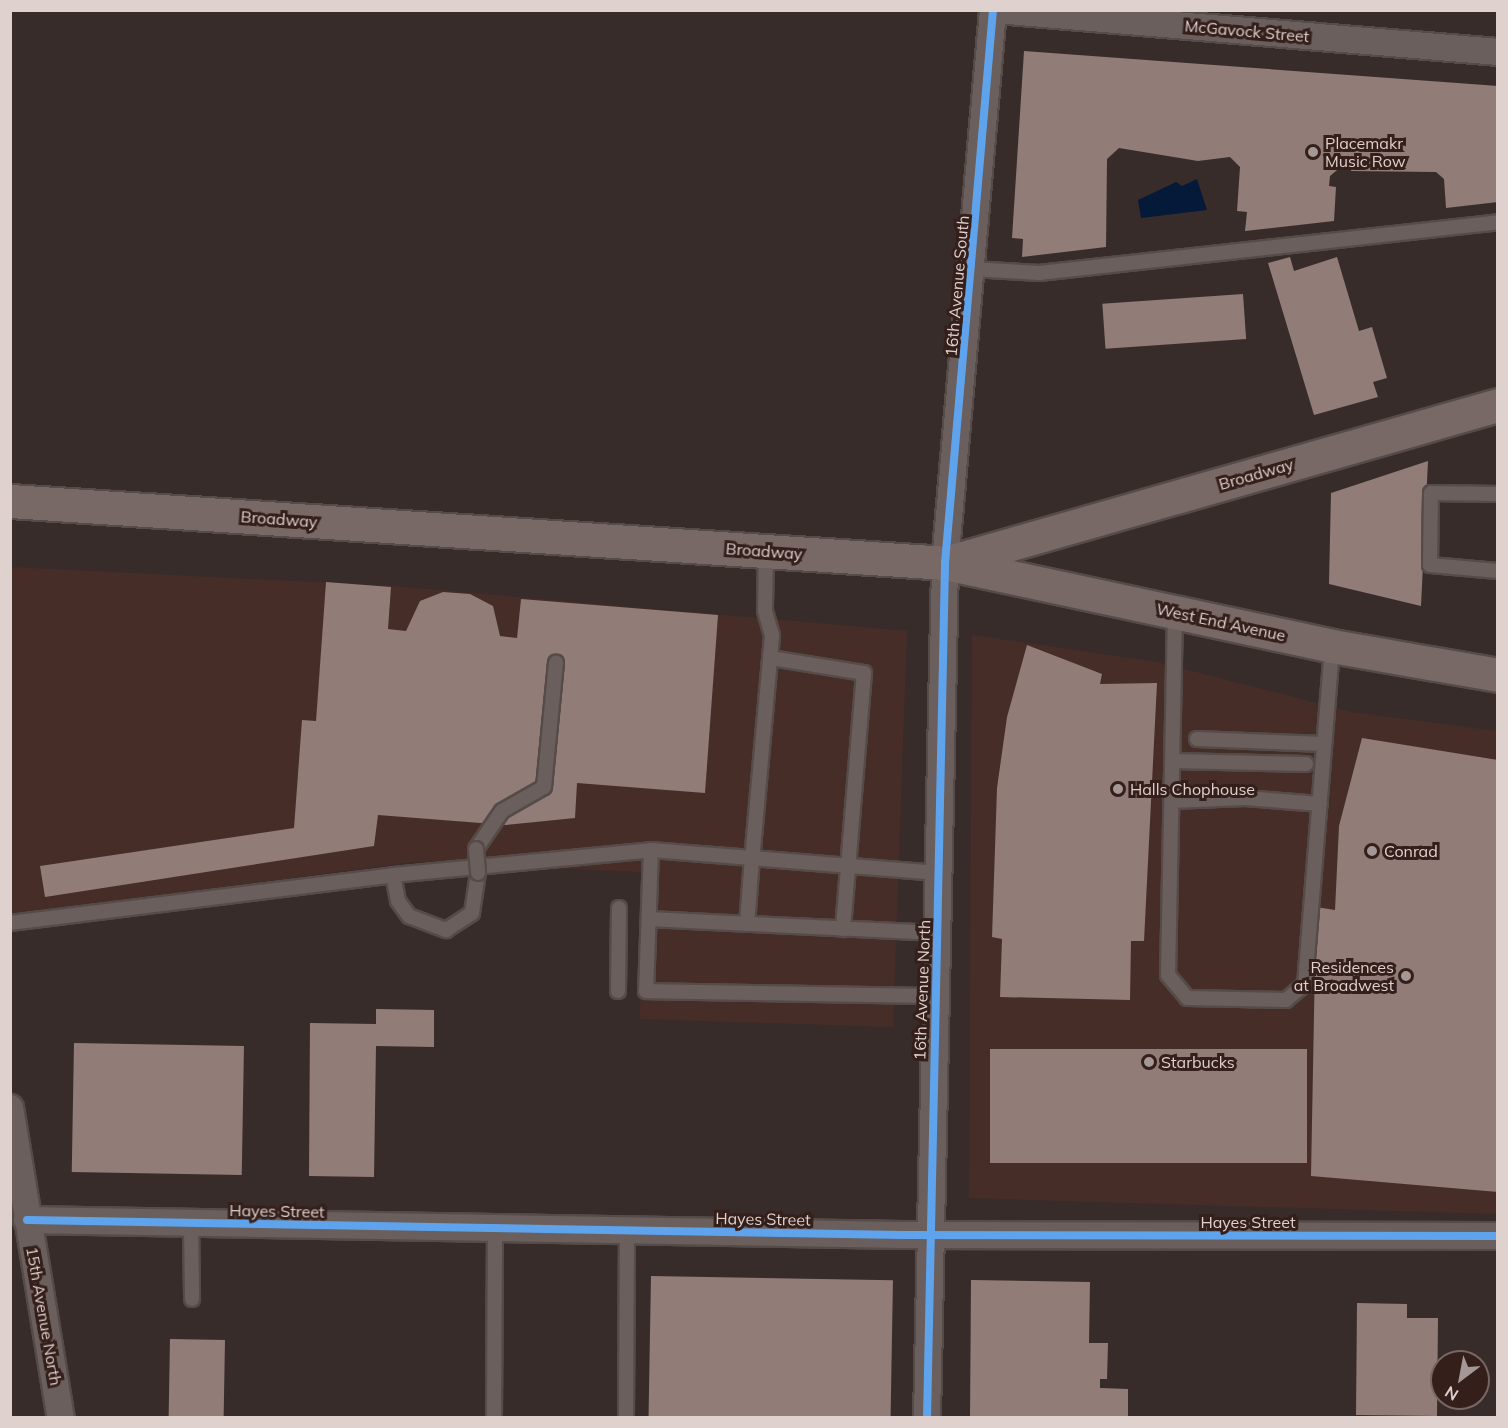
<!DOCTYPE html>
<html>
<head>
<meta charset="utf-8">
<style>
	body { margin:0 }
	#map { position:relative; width:1508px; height:1428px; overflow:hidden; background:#382c2a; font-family:Mulish,sans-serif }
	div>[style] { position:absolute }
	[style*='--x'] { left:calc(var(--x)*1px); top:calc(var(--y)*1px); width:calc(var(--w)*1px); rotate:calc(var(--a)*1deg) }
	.built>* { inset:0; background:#472d27 }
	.water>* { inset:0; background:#051938 }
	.building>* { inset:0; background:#917c78; transform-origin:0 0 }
	.roads { filter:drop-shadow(2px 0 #554b48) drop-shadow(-2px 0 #554b48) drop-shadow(0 2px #554b48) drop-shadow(0 -2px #554b48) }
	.service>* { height:14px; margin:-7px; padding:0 7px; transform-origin:7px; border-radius:7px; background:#6a5f5c }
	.minor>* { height:26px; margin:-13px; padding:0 13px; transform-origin:13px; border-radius:13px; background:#6a5f5c }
	.primary>* { height:33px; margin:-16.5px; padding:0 16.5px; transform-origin:16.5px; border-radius:16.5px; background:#786966 }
	.bridges { filter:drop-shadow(2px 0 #554b48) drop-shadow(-2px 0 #554b48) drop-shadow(0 2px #554b48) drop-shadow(0 -2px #554b48) }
	.service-bridge>* { height:14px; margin:-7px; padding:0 7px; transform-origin:7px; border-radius:7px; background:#6a5f5c }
	.cycleway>* { height:8px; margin:-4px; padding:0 4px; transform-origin:4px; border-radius:4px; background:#60a3ed }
	.dots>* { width:16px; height:16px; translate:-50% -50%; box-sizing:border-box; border:3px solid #341f1b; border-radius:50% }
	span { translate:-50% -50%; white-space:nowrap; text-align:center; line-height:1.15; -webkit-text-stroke:6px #341f1b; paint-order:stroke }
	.street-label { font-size:16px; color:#dfd1ce }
	.poi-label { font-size:16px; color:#dfd1ce }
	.left { translate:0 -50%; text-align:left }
	.right { translate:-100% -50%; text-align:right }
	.frame { position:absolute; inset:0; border:12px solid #dfd1ce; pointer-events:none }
	.north { position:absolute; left:1430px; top:1350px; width:60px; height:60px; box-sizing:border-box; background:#341f1b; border:2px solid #786663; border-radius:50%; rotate:212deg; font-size:16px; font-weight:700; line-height:24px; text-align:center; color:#dfd1ce }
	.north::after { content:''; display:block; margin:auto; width:21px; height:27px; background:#a59795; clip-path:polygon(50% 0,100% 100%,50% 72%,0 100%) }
</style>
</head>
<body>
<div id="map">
	<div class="built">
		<div style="clip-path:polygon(11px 567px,392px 586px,907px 631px,893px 1027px,640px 1019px,642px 872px,412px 862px,11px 915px)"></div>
		<div style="clip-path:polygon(972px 635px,1157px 662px,1351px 712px,1497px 731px,1497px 1214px,969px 1198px)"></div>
	</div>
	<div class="water">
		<div style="clip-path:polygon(1197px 179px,1207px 210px,1141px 218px,1138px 200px,1176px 182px,1182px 186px)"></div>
	</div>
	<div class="building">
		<div style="clip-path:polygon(1024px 51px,1498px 86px,1498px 202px,1446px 208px,1444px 179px,1436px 172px,1351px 171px,1351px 165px,1343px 165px,1330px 176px,1329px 186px,1336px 187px,1334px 221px,1245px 231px,1247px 212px,1237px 211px,1240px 167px,1230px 157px,1198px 161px,1119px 148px,1107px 159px,1106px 247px,1022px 257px,1023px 239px,1012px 238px)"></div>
		<div style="clip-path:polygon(1290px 257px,1294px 271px,1337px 257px,1359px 331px,1372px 327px,1387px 378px,1373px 382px,1378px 397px,1314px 415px,1268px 263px)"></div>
		<div style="left:1243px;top:294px;width:45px;height:141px;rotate:86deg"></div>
		<div style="clip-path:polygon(1428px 461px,1421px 606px,1329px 584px,1331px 493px)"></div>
		<div style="clip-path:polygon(326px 582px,391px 587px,388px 629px,406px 631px,420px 601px,443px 592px,470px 594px,493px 606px,500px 636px,517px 638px,521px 599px,718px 615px,705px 793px,577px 783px,575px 818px,506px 825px,378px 815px,374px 846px,45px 897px,40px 866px,294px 828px,302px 720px,316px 721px)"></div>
		<div style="clip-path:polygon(1027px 645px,1102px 674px,1100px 684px,1157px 683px,1144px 941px,1131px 941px,1130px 1000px,1000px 997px,1002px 939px,992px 937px,997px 788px,1007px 717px)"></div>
		<div style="clip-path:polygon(1362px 738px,1498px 760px,1498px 1192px,1311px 1176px,1316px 907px,1335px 910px,1339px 826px)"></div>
		<div style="clip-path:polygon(376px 1009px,434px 1010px,434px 1047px,376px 1046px,374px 1177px,309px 1176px,310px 1023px,376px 1024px)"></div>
		<div style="left:74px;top:1043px;width:170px;height:129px;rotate:1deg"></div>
		<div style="left:990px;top:1049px;width:317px;height:114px"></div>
		<div style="left:651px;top:1276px;width:242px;height:142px;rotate:1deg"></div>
		<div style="clip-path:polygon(971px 1280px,1090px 1282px,1089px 1343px,1108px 1343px,1107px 1379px,1100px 1379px,1100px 1388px,1128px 1389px,1128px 1418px,970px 1418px)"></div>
		<div style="clip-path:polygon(1357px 1303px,1407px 1304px,1407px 1318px,1438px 1318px,1437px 1416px,1356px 1415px)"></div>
		<div style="left:170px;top:1339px;width:55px;height:79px;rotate:1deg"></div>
	</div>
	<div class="roads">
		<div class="service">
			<div style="--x:972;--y:269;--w:67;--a:3.4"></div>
			<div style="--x:1039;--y:273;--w:462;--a:-6.3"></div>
			<div style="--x:1498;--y:494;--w:67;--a:-179.1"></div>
			<div style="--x:1431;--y:493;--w:72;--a:90.8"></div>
			<div style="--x:1430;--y:565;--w:68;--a:5"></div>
			<div style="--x:766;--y:551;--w:60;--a:91"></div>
			<div style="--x:765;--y:611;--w:26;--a:74"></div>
			<div style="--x:772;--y:636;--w:223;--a:95.1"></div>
			<div style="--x:752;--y:858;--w:189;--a:4.6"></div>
			<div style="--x:1175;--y:612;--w:363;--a:91.1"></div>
			<div style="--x:1168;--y:975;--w:30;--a:50"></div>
			<div style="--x:1187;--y:998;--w:99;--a:1.2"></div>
			<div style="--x:1286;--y:1000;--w:25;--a:-40"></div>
			<div style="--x:1305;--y:984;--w:339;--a:-85.4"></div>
			<div style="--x:771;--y:658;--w:94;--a:9.2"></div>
			<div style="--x:864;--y:673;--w:257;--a:94.7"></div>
			<div style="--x:1197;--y:739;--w:127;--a:2.3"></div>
			<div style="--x:1173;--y:761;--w:133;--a:1.3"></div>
			<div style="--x:1172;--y:801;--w:73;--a:-2.4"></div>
			<div style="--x:1245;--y:798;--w:75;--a:4.6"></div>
			<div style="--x:476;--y:849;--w:46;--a:-55.6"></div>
			<div style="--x:502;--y:811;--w:48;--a:-29.7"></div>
			<div style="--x:544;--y:787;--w:125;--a:-84.5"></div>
			<div style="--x:651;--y:850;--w:141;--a:92"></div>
			<div style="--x:646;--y:991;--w:289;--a:1"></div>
			<div style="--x:393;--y:875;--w:26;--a:79"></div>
			<div style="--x:398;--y:901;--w:19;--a:54"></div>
			<div style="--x:409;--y:916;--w:40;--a:21"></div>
			<div style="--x:446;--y:930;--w:31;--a:-33"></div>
			<div style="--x:472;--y:913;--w:40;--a:-81.5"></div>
			<div style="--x:650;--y:919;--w:286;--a:2.8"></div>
			<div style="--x:10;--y:923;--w:386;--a:-7.1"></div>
			<div style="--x:393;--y:875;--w:259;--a:-5.5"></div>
			<div style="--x:651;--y:850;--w:101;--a:4.5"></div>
			<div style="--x:752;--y:858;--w:66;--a:94.3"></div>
			<div style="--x:618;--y:991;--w:83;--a:-89.3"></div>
			<div style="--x:191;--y:1223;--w:76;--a:89.2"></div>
			<div style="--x:494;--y:1418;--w:191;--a:-89.7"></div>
			<div style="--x:626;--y:1418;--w:188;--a:-89.7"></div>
		</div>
		<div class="minor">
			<div style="--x:996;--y:10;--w:504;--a:4.78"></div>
			<div style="--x:10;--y:1108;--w:314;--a:80.7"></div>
			<div style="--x:27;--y:1220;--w:875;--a:0.98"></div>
			<div style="--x:902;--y:1235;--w:596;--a:0.1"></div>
			<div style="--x:927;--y:1418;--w:855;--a:-88.79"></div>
			<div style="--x:945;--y:563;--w:555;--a:-85.04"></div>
		</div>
		<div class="primary">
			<div style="--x:10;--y:501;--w:937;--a:3.79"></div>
			<div style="--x:945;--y:563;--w:575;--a:-15.95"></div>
			<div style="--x:950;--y:564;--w:391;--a:12.1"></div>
			<div style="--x:1332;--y:646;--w:169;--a:9.9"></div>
		</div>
	</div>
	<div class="bridges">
		<div class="service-bridge">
			<div style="--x:476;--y:849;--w:24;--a:85"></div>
		</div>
	</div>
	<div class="cycleway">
		<div style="--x:27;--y:1220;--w:875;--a:0.98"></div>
		<div style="--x:902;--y:1235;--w:596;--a:0.1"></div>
		<div style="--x:927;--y:1418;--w:855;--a:-88.79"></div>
		<div style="--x:945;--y:563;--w:555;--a:-85.04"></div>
	</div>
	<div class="dots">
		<div style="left:1313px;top:152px;background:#a59795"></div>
		<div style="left:1118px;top:789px;background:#a59795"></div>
		<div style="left:1372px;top:851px;background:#a59795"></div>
		<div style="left:1406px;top:976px;background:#a59795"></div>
		<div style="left:1149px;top:1062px;background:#a59795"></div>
	</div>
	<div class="street-label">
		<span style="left:1247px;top:31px;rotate:5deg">McGavock Street</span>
		<span style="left:957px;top:286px;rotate:-85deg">16th Avenue South</span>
		<span style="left:1256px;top:474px;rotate:-16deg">Broadway</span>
		<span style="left:279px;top:519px;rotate:4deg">Broadway</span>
		<span style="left:764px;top:551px;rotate:4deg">Broadway</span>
		<span style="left:1221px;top:622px;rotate:12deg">West End Avenue</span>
		<span style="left:922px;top:990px;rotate:-88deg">16th Avenue North</span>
		<span style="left:277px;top:1211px;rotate:1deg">Hayes Street</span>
		<span style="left:763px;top:1219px;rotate:1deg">Hayes Street</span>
		<span style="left:1248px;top:1222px">Hayes Street</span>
		<span style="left:44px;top:1316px;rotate:80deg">15th Avenue North</span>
	</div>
	<div class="poi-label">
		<span class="left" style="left:1325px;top:152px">Placemakr<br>Music Row</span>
		<span class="left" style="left:1130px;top:789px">Halls Chophouse</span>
		<span class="left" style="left:1384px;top:851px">Conrad</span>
		<span class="right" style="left:1394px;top:976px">Residences<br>at Broadwest</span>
		<span class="left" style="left:1161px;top:1062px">Starbucks</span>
	</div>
	<div class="frame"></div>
	<div class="north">N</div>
</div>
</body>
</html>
